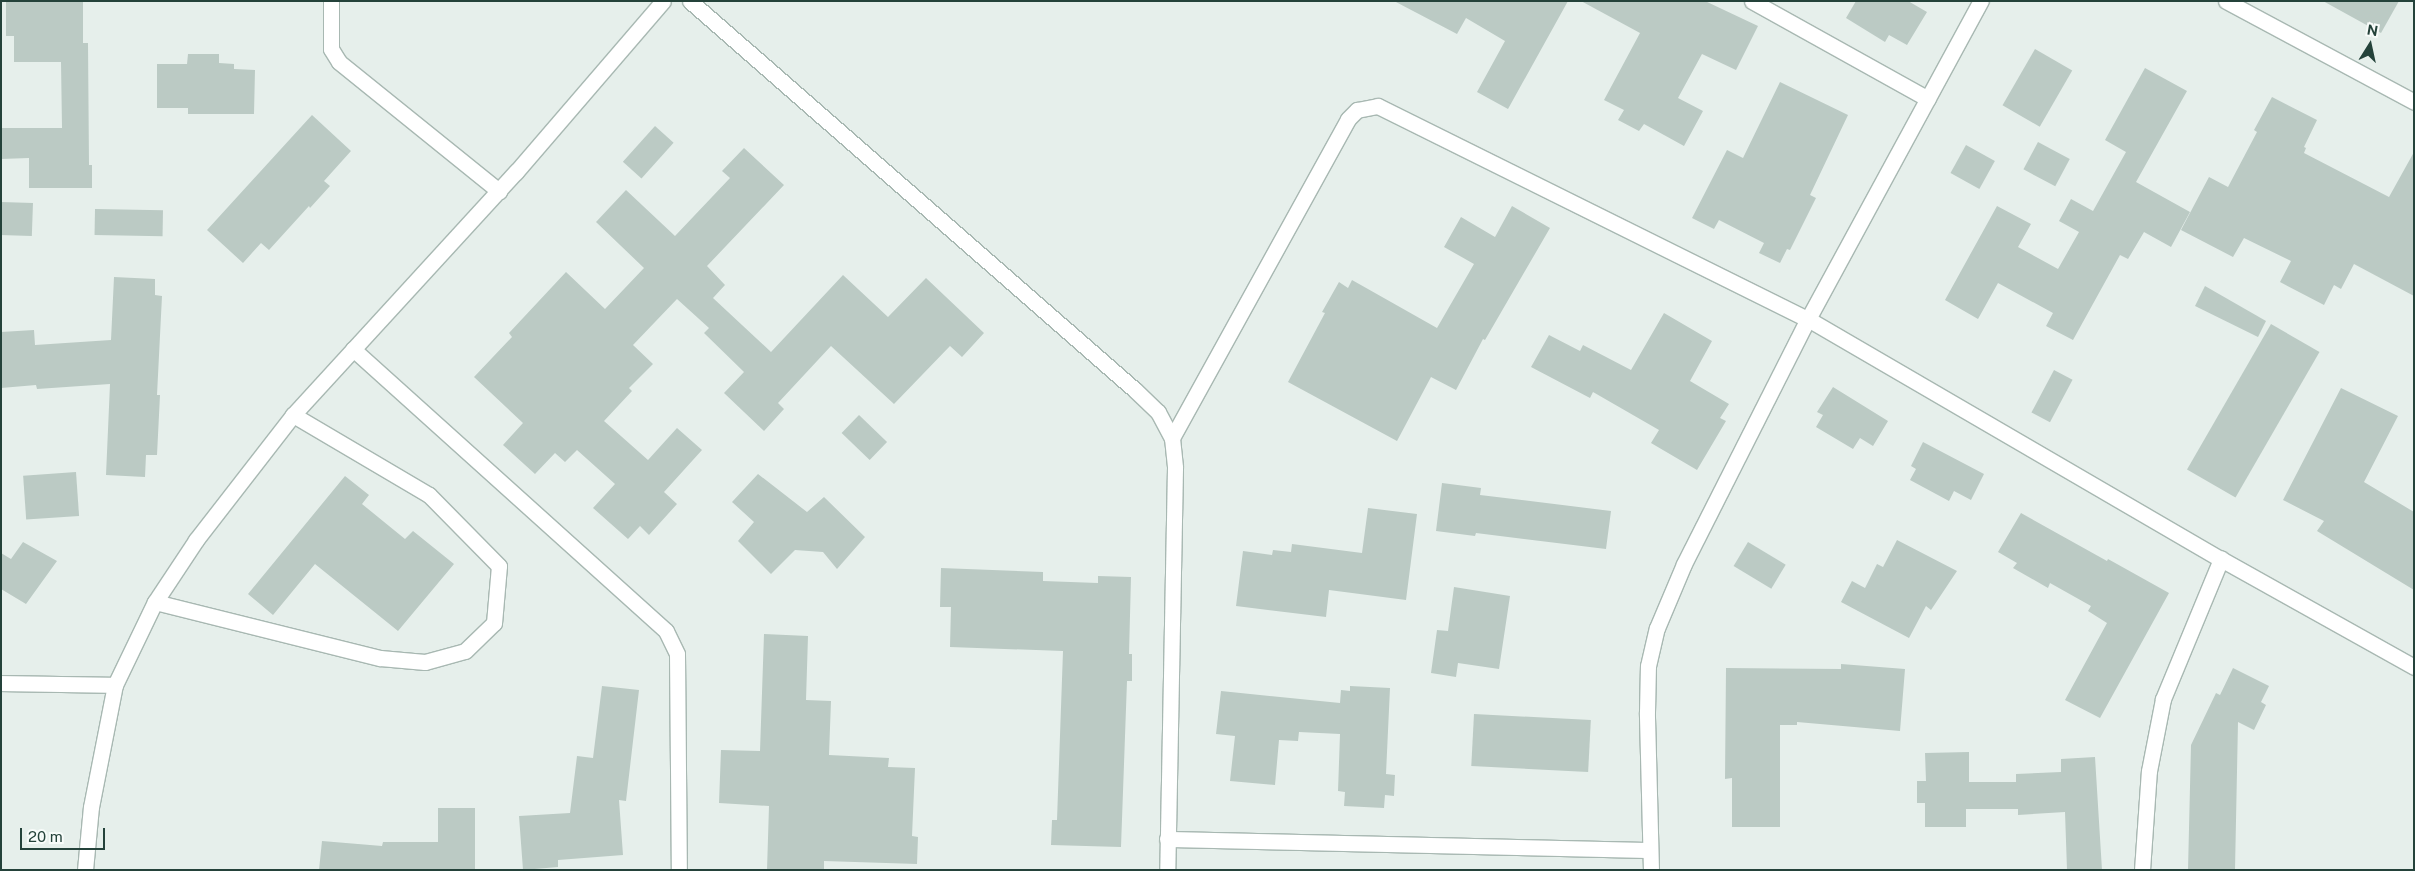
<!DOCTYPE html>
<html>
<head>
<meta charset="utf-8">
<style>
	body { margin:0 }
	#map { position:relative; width:2415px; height:871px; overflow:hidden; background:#e6efeb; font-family:"Public Sans",sans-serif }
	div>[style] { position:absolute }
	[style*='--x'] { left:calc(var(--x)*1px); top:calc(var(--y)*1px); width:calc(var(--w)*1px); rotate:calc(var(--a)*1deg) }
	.building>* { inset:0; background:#bbcac4; transform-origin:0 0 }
	.roads { filter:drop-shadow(1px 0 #a8b8b2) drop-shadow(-1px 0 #a8b8b2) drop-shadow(0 1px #a8b8b2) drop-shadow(0 -1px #a8b8b2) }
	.lane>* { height:15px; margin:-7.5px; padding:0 7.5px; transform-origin:7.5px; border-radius:7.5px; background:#fff }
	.street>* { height:15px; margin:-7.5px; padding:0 7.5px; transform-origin:7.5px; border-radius:7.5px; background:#fff }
	.secondary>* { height:15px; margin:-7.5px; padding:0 7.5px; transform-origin:7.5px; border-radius:7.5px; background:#fff }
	span { translate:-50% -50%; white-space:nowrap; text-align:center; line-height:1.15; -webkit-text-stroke:4px #f7fbf9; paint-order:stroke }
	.frame { position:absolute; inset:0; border:2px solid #24423a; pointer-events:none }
	.north { position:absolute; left:2345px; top:20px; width:50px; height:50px; -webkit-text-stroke:4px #f7fbf9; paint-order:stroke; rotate:10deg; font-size:14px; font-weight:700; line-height:20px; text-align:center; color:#24423a }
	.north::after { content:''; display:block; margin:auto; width:18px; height:22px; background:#24423a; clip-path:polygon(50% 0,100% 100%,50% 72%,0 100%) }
	.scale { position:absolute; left:20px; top:828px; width:85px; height:22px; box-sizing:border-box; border:2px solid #24423a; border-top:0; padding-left:6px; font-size:15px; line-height:18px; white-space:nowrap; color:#24423a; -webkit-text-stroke:4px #f7fbf9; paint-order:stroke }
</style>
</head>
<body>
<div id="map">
	<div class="building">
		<div style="clip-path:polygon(6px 1px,83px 1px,83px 43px,88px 43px,89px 165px,92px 165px,92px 188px,29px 188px,29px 158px,1px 159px,1px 128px,62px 128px,61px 62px,14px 62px,14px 36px,6px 36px)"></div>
		<div style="clip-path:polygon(1394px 1px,1568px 1px,1508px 109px,1477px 92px,1505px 41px,1466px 18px,1457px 34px)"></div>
		<div style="clip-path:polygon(1581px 1px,1705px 1px,1758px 26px,1736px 70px,1702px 54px,1678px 98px,1703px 111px,1684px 146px,1644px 124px,1639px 131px,1618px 120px,1624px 110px,1604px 100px,1640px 33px)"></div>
		<div style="clip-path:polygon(1856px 1px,1908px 1px,1927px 12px,1907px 45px,1889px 35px,1885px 42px,1846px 18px)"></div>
		<div style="clip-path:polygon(2323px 1px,2399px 1px,2381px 33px)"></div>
		<div style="left:2035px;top:49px;width:43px;height:65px;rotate:30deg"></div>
		<div style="clip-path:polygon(188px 54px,219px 54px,219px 63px,234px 64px,234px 69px,255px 70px,254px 114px,188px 114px,188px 108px,157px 108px,157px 64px,187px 64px)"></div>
		<div style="clip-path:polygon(2145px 68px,2187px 91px,2136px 182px,2190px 212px,2171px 247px,2144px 232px,2128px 259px,2120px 255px,2073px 340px,2046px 326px,2053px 313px,1998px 283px,1978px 319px,1945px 300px,1997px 206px,2031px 224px,2018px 247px,2058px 269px,2079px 232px,2059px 221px,2071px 199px,2093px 211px,2126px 152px,2105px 140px)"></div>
		<div style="clip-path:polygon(1780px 82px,1848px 115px,1810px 195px,1816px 198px,1790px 250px,1787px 249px,1780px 263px,1759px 253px,1764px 243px,1719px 220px,1714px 229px,1692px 218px,1727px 150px,1743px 158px)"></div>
		<div style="clip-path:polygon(2272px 97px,2317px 120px,2304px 147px,2306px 148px,2304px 153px,2389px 197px,2414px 152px,2414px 296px,2354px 264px,2341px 289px,2334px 285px,2324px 305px,2280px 282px,2291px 261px,2244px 238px,2233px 257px,2181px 230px,2209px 177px,2228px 187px,2257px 132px,2254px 130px)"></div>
		<div style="clip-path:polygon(312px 115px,351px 151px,324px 181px,330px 186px,310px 208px,309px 206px,269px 250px,261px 243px,243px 263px,207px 230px)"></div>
		<div style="left:655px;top:126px;width:25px;height:48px;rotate:42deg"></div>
		<div style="left:2038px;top:142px;width:36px;height:31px;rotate:28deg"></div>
		<div style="left:1966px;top:145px;width:33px;height:32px;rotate:29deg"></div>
		<div style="clip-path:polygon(744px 148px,784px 185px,707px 266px,725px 285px,713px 298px,771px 352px,843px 275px,888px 317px,926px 278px,984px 333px,962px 357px,950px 346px,894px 404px,831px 346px,778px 403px,784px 409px,764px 431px,724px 393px,744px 372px,704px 333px,709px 328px,677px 299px,633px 345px,653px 364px,629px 388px,632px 391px,604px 421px,648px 460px,677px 428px,702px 450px,664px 492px,677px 504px,649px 535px,640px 526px,628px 539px,593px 508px,615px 484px,577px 450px,565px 462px,555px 453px,535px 474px,503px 445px,523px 423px,474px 377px,512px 337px,509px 333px,566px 272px,605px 309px,644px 268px,596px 222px,626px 190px,675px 236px,730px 178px,722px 171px)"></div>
		<div style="left:1px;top:202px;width:32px;height:33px;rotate:2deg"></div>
		<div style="clip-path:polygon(1512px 206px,1550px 228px,1485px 340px,1483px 339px,1456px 390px,1431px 377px,1397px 441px,1288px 382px,1325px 313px,1322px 312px,1339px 282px,1348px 288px,1352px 280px,1437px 328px,1474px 264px,1444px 247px,1461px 217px,1495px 237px)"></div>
		<div style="left:95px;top:209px;width:68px;height:26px;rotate:1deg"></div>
		<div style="clip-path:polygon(114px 277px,155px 279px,155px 295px,162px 296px,157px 395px,160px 395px,157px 455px,146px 455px,145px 477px,106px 475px,110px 384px,37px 389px,36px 385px,1px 388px,1px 332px,34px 330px,35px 345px,111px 340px)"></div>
		<div style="clip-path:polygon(2205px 286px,2266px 321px,2258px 337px,2195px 306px)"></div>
		<div style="clip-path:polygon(1664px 313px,1712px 341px,1690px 381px,1729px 404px,1720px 418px,1726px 421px,1697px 470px,1651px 443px,1659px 430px,1593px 392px,1590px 398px,1531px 367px,1549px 335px,1580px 351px,1583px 345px,1631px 370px)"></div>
		<div style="left:2271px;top:324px;width:56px;height:168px;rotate:30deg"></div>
		<div style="left:2054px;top:370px;width:21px;height:48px;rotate:28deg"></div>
		<div style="clip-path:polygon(1833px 387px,1888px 421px,1873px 446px,1860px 438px,1853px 449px,1816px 427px,1823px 415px,1817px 412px)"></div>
		<div style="clip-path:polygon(2341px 388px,2398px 416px,2364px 482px,2414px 512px,2414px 590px,2317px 531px,2324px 521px,2283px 500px)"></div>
		<div style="left:859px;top:415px;width:39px;height:25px;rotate:44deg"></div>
		<div style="clip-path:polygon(1923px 442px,1984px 474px,1971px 500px,1954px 491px,1949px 501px,1910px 480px,1916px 469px,1911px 466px)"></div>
		<div style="left:76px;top:472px;width:44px;height:53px;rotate:86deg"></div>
		<div style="clip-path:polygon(758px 474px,807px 512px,824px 497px,865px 537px,837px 569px,823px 552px,795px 550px,771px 574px,738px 541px,754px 522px,732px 502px)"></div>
		<div style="clip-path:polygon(345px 476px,369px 495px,362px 504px,405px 539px,413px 531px,454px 564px,398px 631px,315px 564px,273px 615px,248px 594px)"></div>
		<div style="clip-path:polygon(1442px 483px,1481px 488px,1480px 495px,1611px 511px,1606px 549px,1476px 533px,1475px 536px,1436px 531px)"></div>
		<div style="clip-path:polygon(1368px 508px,1417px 514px,1406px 600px,1329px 590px,1326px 617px,1236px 606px,1243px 551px,1272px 555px,1273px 550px,1291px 552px,1292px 544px,1362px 553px)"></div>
		<div style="clip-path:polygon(2021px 513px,2107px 561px,2108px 559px,2169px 593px,2100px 718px,2065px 700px,2107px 623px,2088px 611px,2091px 606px,2050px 583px,2048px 588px,2013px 568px,2017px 563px,1998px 552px)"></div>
		<div style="clip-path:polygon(1897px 540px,1957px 571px,1931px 610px,1926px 606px,1909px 638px,1841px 602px,1852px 581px,1865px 588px,1877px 564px,1883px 567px)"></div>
		<div style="clip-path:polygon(23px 542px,57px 561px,26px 604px,1px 589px,1px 553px,11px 559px)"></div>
		<div style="left:1748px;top:542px;width:44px;height:28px;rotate:31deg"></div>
		<div style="clip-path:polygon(941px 568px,1043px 572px,1043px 581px,1098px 583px,1098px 576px,1131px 577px,1129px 654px,1132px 654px,1132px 681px,1127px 681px,1121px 847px,1051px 845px,1052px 820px,1057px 820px,1063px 651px,950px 647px,951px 607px,940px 607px)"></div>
		<div style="clip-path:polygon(1454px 587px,1510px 596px,1499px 669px,1458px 663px,1456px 677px,1431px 673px,1437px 630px,1448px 631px)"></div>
		<div style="clip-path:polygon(764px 634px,808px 636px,806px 700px,831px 701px,829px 755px,889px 758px,888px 767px,915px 768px,912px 836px,918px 837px,917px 864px,824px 861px,824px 870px,767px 870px,769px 806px,719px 803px,721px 750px,760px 751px)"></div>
		<div style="clip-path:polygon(1841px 664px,1905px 669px,1900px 731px,1797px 722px,1797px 725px,1780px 725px,1780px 827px,1732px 827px,1732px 778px,1725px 779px,1726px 668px,1841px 669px)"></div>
		<div style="clip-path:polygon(2233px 668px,2269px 686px,2261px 702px,2266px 705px,2254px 730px,2238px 722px,2235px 870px,2188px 870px,2191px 745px,2216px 693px,2220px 695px)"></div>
		<div style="clip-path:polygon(602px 686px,639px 690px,626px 801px,619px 800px,623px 855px,558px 860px,558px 867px,523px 870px,519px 816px,570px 813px,577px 756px,593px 758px)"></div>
		<div style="clip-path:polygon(1350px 686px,1390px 688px,1386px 774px,1395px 775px,1394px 796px,1385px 795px,1384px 808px,1344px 806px,1345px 792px,1338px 791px,1340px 734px,1299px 732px,1298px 741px,1279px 740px,1275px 785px,1230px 781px,1235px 736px,1216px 734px,1221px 691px,1340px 703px,1341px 690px,1350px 691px)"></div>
		<div style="left:1474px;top:714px;width:117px;height:52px;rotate:3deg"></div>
		<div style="clip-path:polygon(1969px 752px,1969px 782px,2016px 782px,2016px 774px,2061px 772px,2061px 759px,2095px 757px,2102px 870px,2067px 870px,2065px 812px,2018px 815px,2018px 809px,1966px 809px,1966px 827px,1925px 827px,1925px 803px,1917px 803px,1917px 781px,1926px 781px,1925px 753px)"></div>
		<div style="clip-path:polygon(438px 808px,475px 808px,475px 870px,319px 870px,322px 841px,382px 846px,383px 842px,438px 842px)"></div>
	</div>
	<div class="roads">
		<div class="lane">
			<div style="--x:155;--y:602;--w:232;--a:14"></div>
			<div style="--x:380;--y:658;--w:45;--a:5.1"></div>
			<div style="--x:425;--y:662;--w:41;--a:-15.4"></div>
			<div style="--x:465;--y:651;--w:40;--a:-44"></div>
			<div style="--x:494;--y:623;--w:57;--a:-85"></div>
			<div style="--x:499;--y:566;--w:100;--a:-134.6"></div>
			<div style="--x:429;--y:495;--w:158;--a:-149.5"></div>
		</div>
		<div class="street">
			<div style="--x:331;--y:1;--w:48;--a:90"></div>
			<div style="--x:331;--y:49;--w:15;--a:58"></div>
			<div style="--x:339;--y:62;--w:206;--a:38.9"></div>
			<div style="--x:690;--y:1;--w:591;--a:41.16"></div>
			<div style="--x:1135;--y:390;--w:32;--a:44"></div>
			<div style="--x:1158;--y:412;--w:30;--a:62"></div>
			<div style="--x:1172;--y:438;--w:30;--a:84"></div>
			<div style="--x:1175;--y:468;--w:402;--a:91.1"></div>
			<div style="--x:1752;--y:1;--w:201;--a:29.1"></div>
			<div style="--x:2226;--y:1;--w:213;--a:28.2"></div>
			<div style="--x:353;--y:349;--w:421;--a:42"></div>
			<div style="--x:666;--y:631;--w:25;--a:64"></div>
			<div style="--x:677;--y:654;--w:216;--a:89.5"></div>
			<div style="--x:1172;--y:438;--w:364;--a:-61.1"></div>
			<div style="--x:1348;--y:119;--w:13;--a:-45"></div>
			<div style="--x:1357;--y:110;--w:21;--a:-11"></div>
			<div style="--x:1378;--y:106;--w:480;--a:26.4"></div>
			<div style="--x:1808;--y:319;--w:478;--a:30.2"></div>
			<div style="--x:2221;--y:559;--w:221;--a:29.2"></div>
			<div style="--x:1;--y:683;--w:114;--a:1"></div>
			<div style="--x:1167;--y:839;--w:483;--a:1.3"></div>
			<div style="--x:1651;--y:870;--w:158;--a:-91.5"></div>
			<div style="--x:1647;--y:712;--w:46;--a:-88.8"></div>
			<div style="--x:1648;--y:666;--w:39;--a:-77"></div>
			<div style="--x:1657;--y:628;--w:69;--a:-67.1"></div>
			<div style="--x:1684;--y:564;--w:275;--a:-63.2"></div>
			<div style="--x:1808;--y:319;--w:362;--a:-61.5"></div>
			<div style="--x:2142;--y:870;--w:99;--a:-86"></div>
			<div style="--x:2149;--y:771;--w:73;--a:-79"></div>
			<div style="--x:2163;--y:699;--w:152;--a:-67.5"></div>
		</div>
		<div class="secondary">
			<div style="--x:85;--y:870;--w:63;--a:-84.6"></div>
			<div style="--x:91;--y:807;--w:124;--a:-78.9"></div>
			<div style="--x:115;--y:685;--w:92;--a:-64.3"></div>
			<div style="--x:155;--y:602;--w:74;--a:-56.5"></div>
			<div style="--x:196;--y:540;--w:158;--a:-52.2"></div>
			<div style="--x:293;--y:415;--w:330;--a:-47.5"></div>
			<div style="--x:516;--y:172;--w:225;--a:-49.3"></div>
		</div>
	</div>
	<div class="frame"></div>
	<div class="north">N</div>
	<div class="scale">20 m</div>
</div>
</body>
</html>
